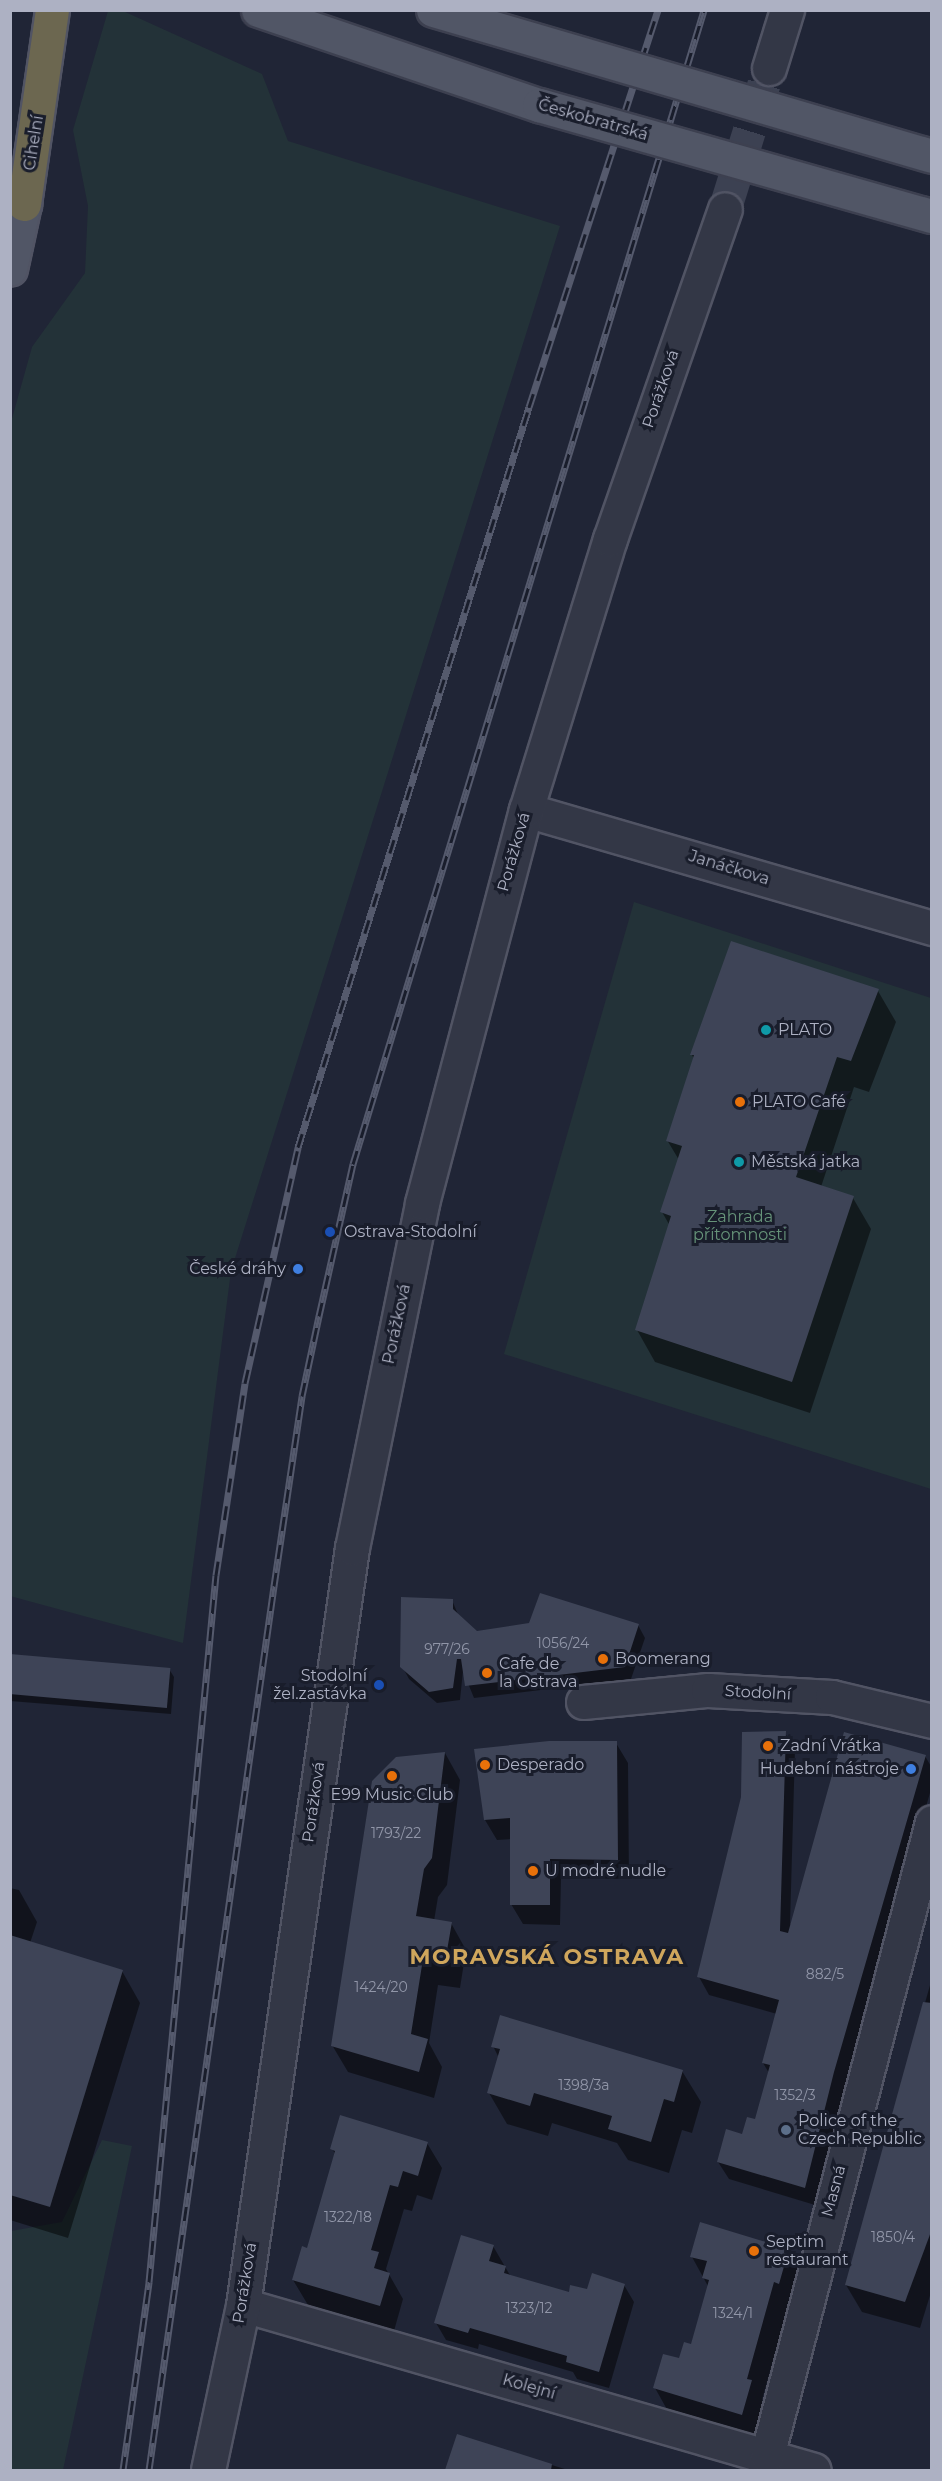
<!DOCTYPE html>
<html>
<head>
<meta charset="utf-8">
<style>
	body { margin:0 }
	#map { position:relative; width:942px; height:2481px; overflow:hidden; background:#202536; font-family:Montserrat,sans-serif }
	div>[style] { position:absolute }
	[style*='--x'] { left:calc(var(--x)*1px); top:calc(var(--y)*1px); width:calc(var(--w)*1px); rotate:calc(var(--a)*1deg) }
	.green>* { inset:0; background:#233238 }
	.shadow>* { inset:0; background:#0007 }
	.building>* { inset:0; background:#3e4457; transform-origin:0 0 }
	.minor-tunnel>* { height:33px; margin-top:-16.5px; transform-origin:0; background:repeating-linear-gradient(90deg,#3c4152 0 33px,transparent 0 49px) }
	.roads { filter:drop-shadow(2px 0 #515464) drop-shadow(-2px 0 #515464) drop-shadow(0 2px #515464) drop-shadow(0 -2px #515464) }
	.minor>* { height:33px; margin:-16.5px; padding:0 16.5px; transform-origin:16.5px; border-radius:16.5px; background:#333746 }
	.major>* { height:33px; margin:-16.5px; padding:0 16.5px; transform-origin:16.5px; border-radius:16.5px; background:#515666 }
	.highway>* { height:33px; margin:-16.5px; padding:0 16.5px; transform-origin:16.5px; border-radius:16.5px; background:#6c6750 }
	.rail>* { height:7px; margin-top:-3.5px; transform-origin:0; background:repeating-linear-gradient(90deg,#191d2b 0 14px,#555a6d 0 28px); box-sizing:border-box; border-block:2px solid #555a6d }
	.bridges { filter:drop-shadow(2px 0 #3d4050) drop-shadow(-2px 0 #3d4050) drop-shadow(0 2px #3d4050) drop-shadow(0 -2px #3d4050) }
	.major-bridge>* { height:33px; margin:-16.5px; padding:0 16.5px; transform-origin:16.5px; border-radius:16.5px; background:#515666 }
	.dots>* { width:16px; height:16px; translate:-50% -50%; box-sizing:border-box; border:3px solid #191d2b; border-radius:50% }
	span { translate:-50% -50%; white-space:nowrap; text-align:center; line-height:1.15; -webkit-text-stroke:6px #191d2b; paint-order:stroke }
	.number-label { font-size:14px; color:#9196a8 }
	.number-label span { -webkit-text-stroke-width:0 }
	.street-label { font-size:16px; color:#adb1c3 }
	.poi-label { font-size:16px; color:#adb1c3 }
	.left { translate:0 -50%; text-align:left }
	.right { translate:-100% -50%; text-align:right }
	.park-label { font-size:16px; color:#669379 }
	.district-label { font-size:22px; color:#cfa65c; font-weight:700; letter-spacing:1.5px }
	.frame { position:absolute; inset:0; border:12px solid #adb1c3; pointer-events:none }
</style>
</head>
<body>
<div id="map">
	<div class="green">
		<div style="clip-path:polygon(108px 11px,123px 11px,262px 74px,288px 141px,560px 226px,231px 1271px,183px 1643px,10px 1596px,11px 422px,32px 347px,85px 273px,88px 206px,73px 130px)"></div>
		<div style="clip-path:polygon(634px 902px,931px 998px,931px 1489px,504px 1354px)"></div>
		<div style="clip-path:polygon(102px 2140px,132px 2146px,63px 2470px,11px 2470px,11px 2231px,62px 2222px)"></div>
	</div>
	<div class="shadow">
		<div style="clip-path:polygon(878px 991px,896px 1022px,869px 1092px,854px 1087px,821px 1187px,853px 1198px,871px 1229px,810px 1413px,655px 1362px,637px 1330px,670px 1226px,662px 1212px,679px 1160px,667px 1140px,694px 1059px,692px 1055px)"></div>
		<div style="clip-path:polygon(452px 1600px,459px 1617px,476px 1633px,638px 1625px,645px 1638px,631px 1679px,474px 1698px,463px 1671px,460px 1700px,437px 1703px,409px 1679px,402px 1666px)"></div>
		<div style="clip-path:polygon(10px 1656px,169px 1669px,174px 1677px,171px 1714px,10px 1701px)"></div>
		<div style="clip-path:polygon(785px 1733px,795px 1750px,790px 1925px,925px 1756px,932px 1768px,932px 1786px,844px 2090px,815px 2205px,729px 2179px,718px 2162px,756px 2121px,769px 2073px,763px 2063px,777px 2014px,709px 1995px,699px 1977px)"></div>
		<div style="clip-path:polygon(616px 1743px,628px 1763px,629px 1879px,561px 1878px,560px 1925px,523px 1924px,511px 1904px,512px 1839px,497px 1840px,485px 1820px)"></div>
		<div style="clip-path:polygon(445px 1753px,460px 1780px,447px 1885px,438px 1897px,434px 1921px,451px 1923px,466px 1950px,460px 1988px,438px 1985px,429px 2043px,442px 2067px,434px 2098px,348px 2072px,332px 2045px)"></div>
		<div style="clip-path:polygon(10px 1888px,19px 1890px,37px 1922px,30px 1943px,122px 1971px,140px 2003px,68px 2238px,10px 2220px)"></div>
		<div style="clip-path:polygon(932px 1978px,932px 2289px,920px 2328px,862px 2312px,846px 2285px)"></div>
		<div style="clip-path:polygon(493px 2046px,682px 2071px,701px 2102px,692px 2133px,682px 2130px,669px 2173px,628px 2160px,617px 2143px,552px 2123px,548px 2136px,507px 2124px,489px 2093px,499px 2058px)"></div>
		<div style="clip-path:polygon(427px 2143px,442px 2168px,432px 2200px,417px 2195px,412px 2211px,404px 2209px,386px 2269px,403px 2299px,394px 2331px,308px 2305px,293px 2280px,308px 2250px,336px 2155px,332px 2149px)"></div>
		<div style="clip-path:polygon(493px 2246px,511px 2277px,570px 2294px,624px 2285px,634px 2302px,609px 2388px,577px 2379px,573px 2372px,479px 2344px,478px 2349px,446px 2340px,436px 2323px)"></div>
		<div style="clip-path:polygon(788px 2250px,802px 2275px,793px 2308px,788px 2306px,762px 2400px,766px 2406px,756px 2439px,669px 2413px,655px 2388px,692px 2346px,709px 2288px,692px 2257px)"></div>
		<div style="clip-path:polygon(458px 2436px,568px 2470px,447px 2470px)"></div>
	</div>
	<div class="building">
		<div style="clip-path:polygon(731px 941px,879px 989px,851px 1061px,837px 1057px,796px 1177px,854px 1196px,792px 1382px,635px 1330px,671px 1216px,660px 1212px,682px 1146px,666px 1141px,694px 1055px,690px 1055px)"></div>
		<div style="clip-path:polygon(540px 1593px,639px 1624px,625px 1667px,465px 1686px,461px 1659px,457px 1659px,453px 1688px,429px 1692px,400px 1667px,401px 1597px,453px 1599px,453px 1609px,477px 1631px,529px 1623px)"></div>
		<div style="left:10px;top:1654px;width:161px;height:40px;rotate:5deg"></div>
		<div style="clip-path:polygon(786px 1731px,780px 1931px,788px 1933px,844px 1732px,926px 1755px,834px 2072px,805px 2188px,717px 2162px,726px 2129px,742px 2134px,747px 2117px,755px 2119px,770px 2065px,762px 2063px,779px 2000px,697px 1977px,741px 1797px,742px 1732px)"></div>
		<div style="clip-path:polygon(549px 1741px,617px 1741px,618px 1860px,550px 1859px,550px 1905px,510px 1905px,510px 1818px,484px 1820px,474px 1749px)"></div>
		<div style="clip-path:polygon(445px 1752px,432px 1858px,424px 1869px,416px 1916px,452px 1922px,445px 1962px,423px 1959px,411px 2034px,428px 2039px,419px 2072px,331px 2046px,372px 1781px,396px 1757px)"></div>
		<div style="clip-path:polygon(10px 1935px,123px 1970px,50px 2207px,10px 2195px)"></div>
		<div style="clip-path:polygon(923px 2002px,932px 2003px,932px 2229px,905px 2302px,845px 2285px)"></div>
		<div style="clip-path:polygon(500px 2015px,683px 2070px,674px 2102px,664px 2099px,651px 2142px,608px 2129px,612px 2116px,534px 2093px,530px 2106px,487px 2093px,500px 2049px,491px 2047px)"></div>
		<div style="clip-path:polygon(340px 2115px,428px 2142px,418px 2176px,403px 2171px,398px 2187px,390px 2185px,371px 2250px,379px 2252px,374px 2268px,390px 2273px,380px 2306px,292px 2280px,302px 2246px,307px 2248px,335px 2151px,330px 2149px)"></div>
		<div style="clip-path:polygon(700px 2222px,789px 2249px,779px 2284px,774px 2282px,747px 2379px,752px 2380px,742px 2415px,653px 2388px,663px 2354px,679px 2358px,684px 2342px,691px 2344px,709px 2280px,702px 2278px,707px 2261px,690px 2257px)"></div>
		<div style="clip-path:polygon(461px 2235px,494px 2245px,489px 2261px,506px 2266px,504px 2273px,569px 2292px,570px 2285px,587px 2289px,592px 2273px,625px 2284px,599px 2372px,566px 2362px,567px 2356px,470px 2328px,468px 2333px,434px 2323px)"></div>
		<div style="clip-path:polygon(457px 2434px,552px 2464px,551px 2470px,445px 2470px)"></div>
	</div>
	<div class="minor-tunnel">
		<div style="--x:725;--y:209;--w:148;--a:-72.7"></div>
	</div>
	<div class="roads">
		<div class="minor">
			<div style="--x:769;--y:68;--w:61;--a:-72.8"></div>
			<div style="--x:526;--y:810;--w:423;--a:16.2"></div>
			<div style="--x:583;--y:1702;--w:126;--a:-5.5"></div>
			<div style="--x:708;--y:1690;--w:124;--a:3.2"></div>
			<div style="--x:832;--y:1697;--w:103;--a:13.5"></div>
			<div style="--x:243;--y:2305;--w:594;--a:16.12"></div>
			<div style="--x:767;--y:2456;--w:655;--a:-75.41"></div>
			<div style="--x:208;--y:2470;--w:169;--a:-78"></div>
			<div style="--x:243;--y:2305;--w:765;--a:-81.81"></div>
			<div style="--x:352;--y:1548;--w:352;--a:-78.5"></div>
			<div style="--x:422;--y:1203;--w:407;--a:-75.2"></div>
			<div style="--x:526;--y:810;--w:284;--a:-72.8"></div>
			<div style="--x:610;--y:539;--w:349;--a:-70.8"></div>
		</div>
		<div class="major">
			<div style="--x:10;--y:208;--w:15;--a:-16"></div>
			<div style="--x:24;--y:204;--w:66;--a:102.2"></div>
		</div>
		<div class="highway">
			<div style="--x:24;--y:204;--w:196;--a:-81.8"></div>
		</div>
	</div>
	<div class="rail">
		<div style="--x:123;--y:2470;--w:190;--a:-82.1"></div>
		<div style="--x:149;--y:2282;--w:710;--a:-84.59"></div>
		<div style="--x:216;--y:1575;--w:194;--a:-81.4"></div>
		<div style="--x:245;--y:1383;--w:242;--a:-77.3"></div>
		<div style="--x:298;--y:1147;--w:775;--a:-72.66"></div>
		<div style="--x:529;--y:407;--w:417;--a:-72"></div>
		<div style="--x:149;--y:2470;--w:893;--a:-81.95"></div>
		<div style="--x:274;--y:1586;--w:192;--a:-81.6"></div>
		<div style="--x:302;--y:1396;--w:82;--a:-78"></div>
		<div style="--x:319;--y:1316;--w:156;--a:-77.4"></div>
		<div style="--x:353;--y:1164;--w:1206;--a:-73.08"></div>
	</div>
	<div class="bridges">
		<div class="major-bridge">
			<div style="--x:258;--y:10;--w:297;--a:18.7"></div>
			<div style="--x:539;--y:105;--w:408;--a:15.8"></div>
			<div style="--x:433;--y:10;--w:520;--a:16.31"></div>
		</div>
	</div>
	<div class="dots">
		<div style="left:766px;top:1030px;background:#0f9aa8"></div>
		<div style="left:740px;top:1102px;background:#e8710a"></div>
		<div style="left:739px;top:1162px;background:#0f9aa8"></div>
		<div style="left:330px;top:1232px;background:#1a4fb4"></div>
		<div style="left:298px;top:1269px;background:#3f7fe0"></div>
		<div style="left:603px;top:1659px;background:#e8710a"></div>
		<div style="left:487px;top:1673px;background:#e8710a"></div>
		<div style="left:379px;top:1685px;background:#1a4fb4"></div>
		<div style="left:768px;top:1746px;background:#e8710a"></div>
		<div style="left:485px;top:1765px;background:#e8710a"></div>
		<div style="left:911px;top:1769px;background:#3f7fe0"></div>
		<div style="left:392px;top:1776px;background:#e8710a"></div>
		<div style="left:533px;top:1871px;background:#e8710a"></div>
		<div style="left:786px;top:2130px;background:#5c6f8a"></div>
		<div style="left:754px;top:2251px;background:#e8710a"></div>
	</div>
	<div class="number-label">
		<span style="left:563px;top:1643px">1056/24</span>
		<span style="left:447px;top:1649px">977/26</span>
		<span style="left:396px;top:1833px">1793/22</span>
		<span style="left:825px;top:1974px">882/5</span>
		<span style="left:381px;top:1987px">1424/20</span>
		<span style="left:584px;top:2085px">1398/3a</span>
		<span style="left:795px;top:2095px">1352/3</span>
		<span style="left:348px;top:2217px">1322/18</span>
		<span style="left:893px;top:2237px">1850/4</span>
		<span style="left:529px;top:2308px">1323/12</span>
		<span style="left:733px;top:2313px">1324/1</span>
	</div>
	<div class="street-label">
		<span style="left:593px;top:120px;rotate:16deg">Českobratrská</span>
		<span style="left:34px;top:143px;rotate:-81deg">Cihelní</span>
		<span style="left:661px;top:389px;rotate:-71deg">Porážková</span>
		<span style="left:514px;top:852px;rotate:-74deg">Porážková</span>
		<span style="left:729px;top:868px;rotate:17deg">Janáčkova</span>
		<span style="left:397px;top:1324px;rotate:-78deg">Porážková</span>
		<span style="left:758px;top:1693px;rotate:3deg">Stodolní</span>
		<span style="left:314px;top:1802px;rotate:-82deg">Porážková</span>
		<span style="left:834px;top:2191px;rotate:-75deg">Masná</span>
		<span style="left:245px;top:2283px;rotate:-81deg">Porážková</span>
		<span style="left:529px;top:2387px;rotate:16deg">Kolejní</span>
	</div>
	<div class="poi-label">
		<span class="left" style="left:778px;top:1030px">PLATO</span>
		<span class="left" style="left:752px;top:1102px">PLATO Café</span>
		<span class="left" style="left:751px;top:1162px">Městská jatka</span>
		<span class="left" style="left:344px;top:1232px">Ostrava-Stodolní</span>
		<span class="right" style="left:286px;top:1269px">České dráhy</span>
		<span class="left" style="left:615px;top:1659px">Boomerang</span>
		<span class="left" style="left:499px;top:1673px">Cafe de<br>la Ostrava</span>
		<span class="right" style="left:367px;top:1685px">Stodolní<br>žel.zastávka</span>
		<span class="left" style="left:780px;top:1746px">Zadní Vrátka</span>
		<span class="left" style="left:497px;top:1765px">Desperado</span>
		<span class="right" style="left:899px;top:1769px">Hudební nástroje</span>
		<span style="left:392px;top:1795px">E99 Music Club</span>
		<span class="left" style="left:545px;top:1871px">U modré nudle</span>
		<span class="left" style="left:798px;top:2130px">Police of the<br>Czech Republic</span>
		<span class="left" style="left:766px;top:2251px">Septim<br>restaurant</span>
	</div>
	<div class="park-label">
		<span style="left:740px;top:1226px">Zahrada<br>přítomnosti</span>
	</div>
	<div class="district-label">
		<span style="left:547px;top:1957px">MORAVSKÁ OSTRAVA</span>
	</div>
	<div class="frame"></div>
</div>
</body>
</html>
